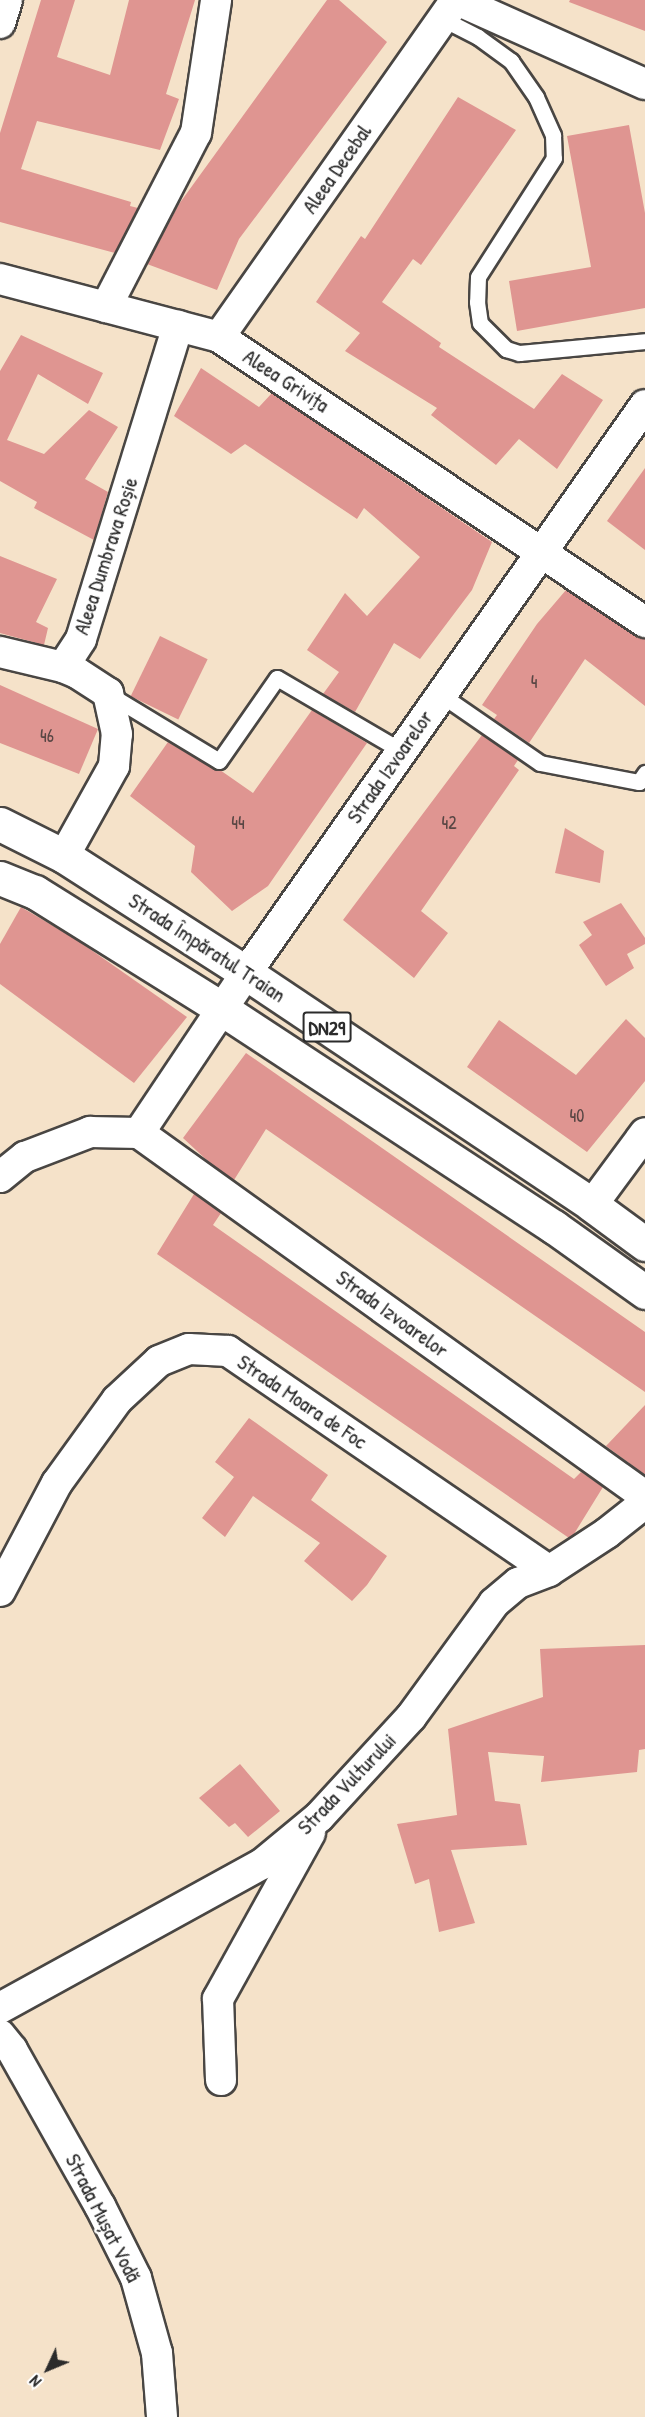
<!DOCTYPE html>
<html>
<head>
<meta charset="utf-8">
<style>
	body { margin:0 }
	#map { position:relative; width:645px; height:2417px; overflow:hidden; background:#f5e2c9; font-family:"Patrick Hand",sans-serif }
	div>[style] { position:absolute }
	[style*='--x'] { left:calc(var(--x)*1px); top:calc(var(--y)*1px); width:calc(var(--w)*1px); rotate:calc(var(--a)*1deg) }
	.building>* { inset:0; background:#df9591; transform-origin:0 0 }
	.roads { filter:drop-shadow(2px 0 #494643) drop-shadow(-2px 0 #494643) drop-shadow(0 2px #494643) drop-shadow(0 -2px #494643) }
	.service>* { height:15px; margin:-7.5px; padding:0 7.5px; transform-origin:7.5px; border-radius:7.5px; background:#fff }
	.minor>* { height:30px; margin:-15px; padding:0 15px; transform-origin:15px; border-radius:15px; background:#fff }
	.primary>* { height:33px; margin:-16.5px; padding:0 16.5px; transform-origin:16.5px; border-radius:16.5px; background:#fff }
	span { translate:-50% -50%; white-space:nowrap; text-align:center; line-height:1.15; -webkit-text-stroke:5px #fff; paint-order:stroke }
	.number-label { font-size:18px; color:#584644 }
	.number-label span { -webkit-text-stroke-width:0 }
	.shield-label span { padding:2px 4px; background:#fff; border:2px solid; border-radius:4px; -webkit-text-stroke-width:0 }
	.shield-label { font-size:20px; color:#2b2b2b; font-weight:700 }
	.street-label { font-size:21px; color:#2b2b2b }
	.north { position:absolute; left:18px; top:2339px; width:60px; height:60px; -webkit-text-stroke:4px #fff; paint-order:stroke; rotate:226deg; font-size:16px; font-weight:700; line-height:24px; text-align:center; color:#2b2b2b }
	.north::after { content:''; display:block; margin:auto; width:21px; height:27px; background:#2b2b2b; clip-path:polygon(50% 0,100% 100%,50% 72%,0 100%) }
</style>
</head>
<body>
<div id="map">
	<div class="building">
		<div style="clip-path:polygon(41px 0,75px 0,57px 57px,110px 75px,129px 0,195px 0,166px 94px,179px 99px,160px 150px,37px 121px,21px 169px,131px 202px,130px 206px,138px 208px,115px 253px,0 222px,0 133px)"></div>
		<div style="clip-path:polygon(327px 0,339px 0,387px 42px,239px 239px,217px 290px,147px 264px,179px 204px)"></div>
		<div style="clip-path:polygon(570px 0,645px 0,645px 31px,569px 2px)"></div>
		<div style="clip-path:polygon(458px 97px,516px 130px,421px 265px,413px 259px,382px 302px,441px 343px,439px 347px,534px 409px,562px 374px,603px 400px,557px 469px,519px 439px,496px 465px,431px 415px,437px 408px,345px 351px,360px 333px,316px 302px,361px 236px,365px 239px)"></div>
		<div style="clip-path:polygon(629px 125px,645px 213px,645px 308px,517px 331px,509px 281px,591px 267px,567px 136px)"></div>
		<div style="clip-path:polygon(21px 335px,103px 373px,88px 404px,38px 374px,7px 440px,44px 454px,89px 410px,118px 427px,85px 479px,108px 492px,94px 540px,34px 508px,37px 502px,0 481px,0 371px)"></div>
		<div style="clip-path:polygon(201px 368px,259px 407px,272px 393px,492px 542px,472px 590px,420px 659px,394px 643px,355px 712px,323px 694px,339px 672px,307px 650px,345px 593px,367px 616px,420px 557px,364px 508px,357px 519px,245px 444px,231px 454px,174px 416px)"></div>
		<div style="clip-path:polygon(645px 468px,645px 550px,607px 521px)"></div>
		<div style="clip-path:polygon(0 556px,57px 579px,36px 622px,48px 628px,44px 645px,0 633px)"></div>
		<div style="clip-path:polygon(566px 590px,635px 636px,645px 639px,645px 706px,585px 659px,529px 743px,494px 719px,497px 715px,482px 705px,537px 624px)"></div>
		<div style="left:160px;top:636px;width:53px;height:67px;rotate:26deg"></div>
		<div style="clip-path:polygon(0 685px,98px 729px,79px 774px,0 743px)"></div>
		<div style="clip-path:polygon(312px 710px,367px 743px,268px 886px,232px 911px,191px 872px,195px 846px,130px 796px,168px 742px,214px 769px,220px 770px,253px 793px)"></div>
		<div style="clip-path:polygon(482px 735px,518px 760px,514px 766px,519px 770px,421px 911px,448px 933px,414px 978px,343px 920px)"></div>
		<div style="clip-path:polygon(565px 828px,604px 851px,600px 883px,555px 873px)"></div>
		<div style="clip-path:polygon(621px 903px,645px 938px,645px 944px,627px 954px,634px 968px,606px 986px,579px 945px,592px 935px,583px 922px)"></div>
		<div style="clip-path:polygon(21px 907px,77px 940px,187px 1017px,134px 1083px,0 984px,0 944px)"></div>
		<div style="clip-path:polygon(626px 1019px,645px 1038px,645px 1081px,587px 1152px,467px 1067px,499px 1020px,576px 1075px)"></div>
		<div style="clip-path:polygon(246px 1053px,645px 1332px,645px 1392px,266px 1129px,234px 1180px,211px 1164px,183px 1138px)"></div>
		<div style="clip-path:polygon(194px 1194px,221px 1213px,213px 1225px,574px 1479px,581px 1472px,603px 1487px,574px 1534px,569px 1538px,157px 1254px)"></div>
		<div style="clip-path:polygon(645px 1405px,645px 1475px,606px 1446px)"></div>
		<div style="clip-path:polygon(249px 1418px,328px 1475px,311px 1500px,387px 1556px,367px 1585px,352px 1601px,304px 1561px,320px 1543px,253px 1496px,225px 1537px,202px 1518px,234px 1477px,215px 1462px)"></div>
		<div style="clip-path:polygon(645px 1645px,645px 1749px,639px 1750px,637px 1772px,541px 1782px,544px 1756px,488px 1752px,495px 1801px,520px 1804px,527px 1845px,451px 1850px,475px 1923px,439px 1932px,429px 1879px,415px 1884px,397px 1824px,457px 1815px,448px 1729px,543px 1697px,540px 1649px)"></div>
		<div style="clip-path:polygon(240px 1764px,280px 1811px,248px 1837px,235px 1823px,229px 1827px,199px 1798px)"></div>
	</div>
	<div class="roads">
		<div class="service">
			<div style="--x:443;--y:19;--w:39;--a:27"></div>
			<div style="--x:478;--y:37;--w:41;--a:36"></div>
			<div style="--x:511;--y:61;--w:44;--a:55.2"></div>
			<div style="--x:536;--y:97;--w:42;--a:65.9"></div>
			<div style="--x:553;--y:135;--w:23;--a:88"></div>
			<div style="--x:554;--y:158;--w:141;--a:122.6"></div>
			<div style="--x:478;--y:277;--w:25;--a:92"></div>
			<div style="--x:477;--y:302;--w:21;--a:82"></div>
			<div style="--x:480;--y:323;--w:37;--a:45"></div>
			<div style="--x:506;--y:349;--w:14;--a:17"></div>
			<div style="--x:519;--y:353;--w:127;--a:-5.4"></div>
			<div style="--x:440;--y:694;--w:121;--a:34.6"></div>
			<div style="--x:540;--y:763;--w:101;--a:10.9"></div>
			<div style="--x:639;--y:782;--w:11;--a:-56"></div>
			<div style="--x:110;--y:695;--w:127;--a:31.2"></div>
			<div style="--x:219;--y:761;--w:101;--a:-55.1"></div>
			<div style="--x:277;--y:678;--w:145;--a:30.3"></div>
		</div>
		<div class="minor">
			<div style="--x:457;--y:0;--w:206;--a:24.1"></div>
			<div style="--x:0;--y:23;--w:24;--a:-73"></div>
			<div style="--x:0;--y:279;--w:227;--a:14.8"></div>
			<div style="--x:219;--y:337;--w:513;--a:33.78"></div>
			<div style="--x:106;--y:307;--w:196;--a:-62.7"></div>
			<div style="--x:196;--y:133;--w:134;--a:-81.4"></div>
			<div style="--x:219;--y:337;--w:412;--a:-54.9"></div>
			<div style="--x:0;--y:652;--w:65;--a:13.4"></div>
			<div style="--x:64;--y:856;--w:103;--a:-60.9"></div>
			<div style="--x:114;--y:766;--w:32;--a:-85"></div>
			<div style="--x:117;--y:734;--w:42;--a:-102.4"></div>
			<div style="--x:108;--y:693;--w:37;--a:-147"></div>
			<div style="--x:77;--y:673;--w:15;--a:-157"></div>
			<div style="--x:63;--y:667;--w:33;--a:-57"></div>
			<div style="--x:81;--y:639;--w:328;--a:-72.8"></div>
			<div style="--x:139;--y:1133;--w:623;--a:35.66"></div>
			<div style="--x:0;--y:1177;--w:32;--a:-39"></div>
			<div style="--x:25;--y:1157;--w:70;--a:-21"></div>
			<div style="--x:90;--y:1132;--w:49;--a:1.2"></div>
			<div style="--x:139;--y:1133;--w:192;--a:-56.2"></div>
			<div style="--x:246;--y:973;--w:694;--a:-54.91"></div>
			<div style="--x:592;--y:1205;--w:89;--a:-53.6"></div>
			<div style="--x:0;--y:1591;--w:122;--a:-62.2"></div>
			<div style="--x:57;--y:1483;--w:102;--a:-54.1"></div>
			<div style="--x:117;--y:1400;--w:57;--a:-42.9"></div>
			<div style="--x:159;--y:1361;--w:32;--a:-22"></div>
			<div style="--x:189;--y:1349;--w:39;--a:3"></div>
			<div style="--x:228;--y:1351;--w:389;--a:34.4"></div>
			<div style="--x:0;--y:2008;--w:299;--a:-28.8"></div>
			<div style="--x:262;--y:1864;--w:74;--a:-39.5"></div>
			<div style="--x:319;--y:1817;--w:136;--a:-47.4"></div>
			<div style="--x:411;--y:1717;--w:141;--a:-53.9"></div>
			<div style="--x:494;--y:1603;--w:31;--a:-40"></div>
			<div style="--x:518;--y:1583;--w:33;--a:-21"></div>
			<div style="--x:549;--y:1571;--w:69;--a:-33.2"></div>
			<div style="--x:607;--y:1533;--w:48;--a:-38.3"></div>
			<div style="--x:0;--y:2035;--w:19;--a:51"></div>
			<div style="--x:12;--y:2050;--w:179;--a:60.6"></div>
			<div style="--x:100;--y:2206;--w:80;--a:63.4"></div>
			<div style="--x:136;--y:2278;--w:78;--a:74.4"></div>
			<div style="--x:157;--y:2353;--w:64;--a:85.5"></div>
			<div style="--x:221;--y:2080;--w:81;--a:-92.1"></div>
			<div style="--x:218;--y:1999;--w:190;--a:-61"></div>
		</div>
		<div class="primary">
			<div style="--x:0;--y:824;--w:72;--a:26.6"></div>
			<div style="--x:64;--y:856;--w:216;--a:32.7"></div>
			<div style="--x:246;--y:973;--w:417;--a:33.8"></div>
			<div style="--x:592;--y:1205;--w:66;--a:36.3"></div>
			<div style="--x:0;--y:878;--w:38;--a:22"></div>
			<div style="--x:35;--y:892;--w:221;--a:32"></div>
			<div style="--x:222;--y:1009;--w:397;--a:33.3"></div>
			<div style="--x:554;--y:1227;--w:112;--a:35.5"></div>
		</div>
	</div>
	<div class="number-label">
		<span style="left:534px;top:682px">4</span>
		<span style="left:47px;top:736px">46</span>
		<span style="left:238px;top:823px">44</span>
		<span style="left:449px;top:823px">42</span>
		<span style="left:577px;top:1116px">40</span>
	</div>
	<div class="shield-label">
		<span style="left:327px;top:1027px">DN29</span>
	</div>
	<div class="street-label">
		<span style="left:337px;top:169px;rotate:-55deg">Aleea Decebal</span>
		<span style="left:286px;top:381px;rotate:33deg">Aleea Grivița</span>
		<span style="left:106px;top:556px;rotate:-72deg">Aleea Dumbrava Roșie</span>
		<span style="left:390px;top:767px;rotate:-55deg">Strada Izvoarelor</span>
		<span style="left:207px;top:948px;rotate:33deg">Strada Împăratul Traian</span>
		<span style="left:392px;top:1314px;rotate:36deg">Strada Izvoarelor</span>
		<span style="left:302px;top:1402px;rotate:34deg">Strada Moara de Foc</span>
		<span style="left:347px;top:1784px;rotate:-46deg">Strada Vulturului</span>
		<span style="left:103px;top:2218px;rotate:63deg">Strada Mușat Vodă</span>
	</div>
	<div class="north">N</div>
</div>
</body>
</html>
